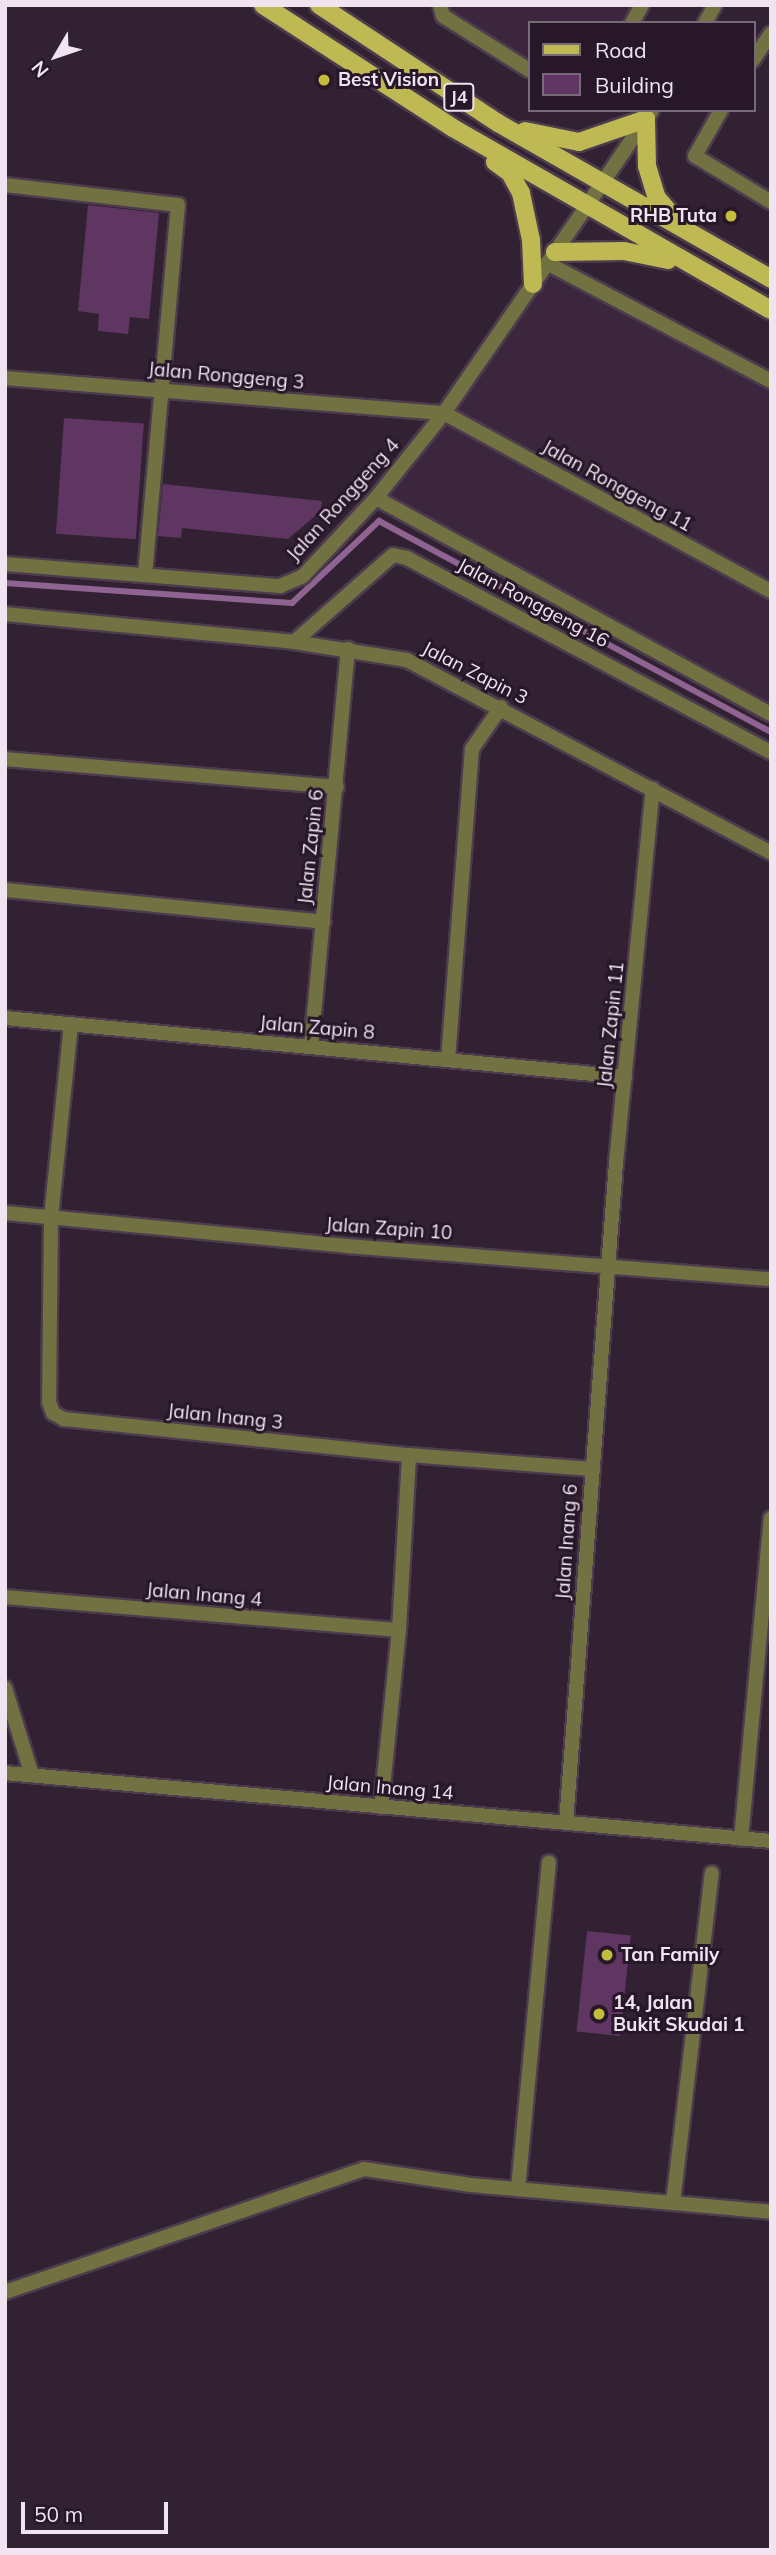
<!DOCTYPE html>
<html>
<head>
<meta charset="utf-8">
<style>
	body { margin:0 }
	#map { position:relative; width:776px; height:2555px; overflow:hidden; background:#322133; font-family:Mulish,sans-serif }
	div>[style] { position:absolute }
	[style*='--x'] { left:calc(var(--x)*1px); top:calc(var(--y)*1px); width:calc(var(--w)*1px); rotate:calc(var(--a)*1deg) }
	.built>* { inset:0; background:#3c263e }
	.stream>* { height:6px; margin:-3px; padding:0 3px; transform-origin:3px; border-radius:3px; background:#8f6392 }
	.building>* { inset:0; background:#5e3661; transform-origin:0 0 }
	.roads { filter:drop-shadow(2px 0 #4c3c4d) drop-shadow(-2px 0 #4c3c4d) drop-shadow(0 2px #4c3c4d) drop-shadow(0 -2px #4c3c4d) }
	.minor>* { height:14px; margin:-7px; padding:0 7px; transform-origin:7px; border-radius:7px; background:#727142 }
	.tertiary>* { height:14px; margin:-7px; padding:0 7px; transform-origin:7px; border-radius:7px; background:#727142 }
	.primary>* { height:18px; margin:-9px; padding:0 9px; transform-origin:9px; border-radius:9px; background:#beb953 }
	.dots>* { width:19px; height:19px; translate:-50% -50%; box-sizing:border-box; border:4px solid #281729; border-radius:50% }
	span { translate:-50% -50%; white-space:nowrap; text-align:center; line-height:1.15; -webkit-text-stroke:6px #281729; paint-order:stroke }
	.shield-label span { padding:2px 5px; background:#281729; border:2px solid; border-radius:5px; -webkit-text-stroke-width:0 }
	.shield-label { font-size:18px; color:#efe4f0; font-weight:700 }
	.poi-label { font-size:19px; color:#efe4f0; font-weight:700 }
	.left { translate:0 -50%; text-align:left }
	.right { translate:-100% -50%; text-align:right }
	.street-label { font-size:19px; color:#efe4f0 }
	.frame { position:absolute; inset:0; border:7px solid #efe4f0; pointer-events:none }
	.legend { position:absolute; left:528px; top:21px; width:228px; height:91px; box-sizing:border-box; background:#281729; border:2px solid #786979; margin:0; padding:9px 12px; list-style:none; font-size:21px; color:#efe4f0 }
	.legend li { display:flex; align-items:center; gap:14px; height:35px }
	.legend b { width:35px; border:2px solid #786979 }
	.north { position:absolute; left:21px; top:21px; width:70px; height:70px; -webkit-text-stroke:5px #281729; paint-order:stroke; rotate:231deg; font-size:19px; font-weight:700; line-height:28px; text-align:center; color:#efe4f0 }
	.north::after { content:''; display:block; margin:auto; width:24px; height:32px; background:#efe4f0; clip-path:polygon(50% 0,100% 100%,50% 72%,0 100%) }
	.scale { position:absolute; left:21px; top:2502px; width:147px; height:32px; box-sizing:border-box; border:4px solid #efe4f0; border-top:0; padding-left:9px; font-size:21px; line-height:24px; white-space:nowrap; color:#efe4f0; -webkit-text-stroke:5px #281729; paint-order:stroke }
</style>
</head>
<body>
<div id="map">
	<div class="built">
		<div style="clip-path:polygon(449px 5px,632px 5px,622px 23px,529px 23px,529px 62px,448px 11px)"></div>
		<div style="clip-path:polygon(549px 272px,771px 388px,771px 706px,387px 496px,457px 408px)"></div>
	</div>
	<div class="stream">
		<div style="--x:5;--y:583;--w:288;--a:4"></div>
		<div style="--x:292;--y:603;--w:120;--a:-43.3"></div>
		<div style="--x:379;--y:521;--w:445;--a:28.3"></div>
	</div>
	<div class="building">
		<div style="clip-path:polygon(88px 205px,159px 213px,149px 319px,130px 317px,128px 334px,98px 331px,99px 314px,78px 311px)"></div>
		<div style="left:64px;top:418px;width:80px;height:116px;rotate:4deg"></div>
		<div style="clip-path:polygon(163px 484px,322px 501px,321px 511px,288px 539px,182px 528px,181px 538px,158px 536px)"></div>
		<div style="left:587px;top:1931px;width:44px;height:101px;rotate:6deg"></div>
	</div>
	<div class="roads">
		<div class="minor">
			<div style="--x:440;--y:5;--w:11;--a:75"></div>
			<div style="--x:443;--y:16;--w:102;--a:32.1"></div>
			<div style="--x:632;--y:23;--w:21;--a:-61"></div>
			<div style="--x:753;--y:60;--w:32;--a:-56"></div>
			<div style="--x:721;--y:110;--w:53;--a:119.5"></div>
			<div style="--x:695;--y:156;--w:89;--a:31.2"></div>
			<div style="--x:5;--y:185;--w:174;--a:6.6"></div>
			<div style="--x:178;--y:205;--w:371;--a:95.1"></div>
			<div style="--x:547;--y:263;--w:253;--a:27.8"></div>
			<div style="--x:5;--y:378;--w:440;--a:4.6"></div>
			<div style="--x:444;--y:413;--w:372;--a:28.6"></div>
			<div style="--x:376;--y:498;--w:450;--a:28.7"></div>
			<div style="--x:5;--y:564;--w:276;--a:4.6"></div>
			<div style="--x:280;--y:586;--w:25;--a:-23"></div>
			<div style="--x:303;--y:576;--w:107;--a:-46.9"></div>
			<div style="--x:376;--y:498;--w:109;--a:-51.3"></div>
			<div style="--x:444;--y:413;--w:250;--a:-55.4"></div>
			<div style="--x:5;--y:614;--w:290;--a:5.5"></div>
			<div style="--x:294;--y:642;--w:114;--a:9.1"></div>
			<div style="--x:407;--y:660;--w:412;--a:27.9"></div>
			<div style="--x:294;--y:642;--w:132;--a:-41.3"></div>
			<div style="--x:393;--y:555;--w:14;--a:12"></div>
			<div style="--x:407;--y:558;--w:412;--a:28.1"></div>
			<div style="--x:5;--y:759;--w:333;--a:4.8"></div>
			<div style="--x:5;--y:890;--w:320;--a:5.7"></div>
			<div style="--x:5;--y:1018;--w:623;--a:5.44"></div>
			<div style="--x:71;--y:1024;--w:194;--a:95.9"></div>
			<div style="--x:51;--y:1217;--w:185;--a:90.6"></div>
			<div style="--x:49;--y:1402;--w:12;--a:70"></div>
			<div style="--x:53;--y:1413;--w:13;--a:29"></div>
			<div style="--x:64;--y:1419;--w:347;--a:6"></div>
			<div style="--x:409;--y:1455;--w:183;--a:4.4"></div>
			<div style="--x:311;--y:1047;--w:400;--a:-84.7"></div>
			<div style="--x:448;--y:1060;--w:312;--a:-85.6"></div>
			<div style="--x:472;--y:749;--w:51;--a:-55.4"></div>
			<div style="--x:5;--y:1597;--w:395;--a:4.8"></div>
			<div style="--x:5;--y:1688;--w:91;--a:72.8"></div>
			<div style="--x:5;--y:1773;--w:769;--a:5.07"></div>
			<div style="--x:381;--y:1807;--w:178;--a:-84.2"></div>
			<div style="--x:399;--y:1630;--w:175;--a:-86.7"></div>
			<div style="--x:566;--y:1823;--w:662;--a:-85.67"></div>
			<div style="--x:616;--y:1163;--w:376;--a:-84.4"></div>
			<div style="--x:741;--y:1839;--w:322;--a:-84.7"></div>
			<div style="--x:518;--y:2189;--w:328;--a:-84.6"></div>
			<div style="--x:673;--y:2203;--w:332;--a:-83.3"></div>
			<div style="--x:5;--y:2292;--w:379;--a:-18.9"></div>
			<div style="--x:364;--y:2169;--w:108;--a:8.5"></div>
			<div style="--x:471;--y:2185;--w:301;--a:5.1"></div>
		</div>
		<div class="tertiary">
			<div style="--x:705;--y:23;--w:21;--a:-61"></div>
			<div style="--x:586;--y:207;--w:117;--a:-55.8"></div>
			<div style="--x:5;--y:1213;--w:344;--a:5.5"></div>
			<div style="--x:347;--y:1246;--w:425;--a:4.5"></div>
		</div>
		<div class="primary">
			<div style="--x:263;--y:5;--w:226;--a:32.9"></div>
			<div style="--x:453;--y:128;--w:366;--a:29.8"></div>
			<div style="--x:319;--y:5;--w:214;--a:33.4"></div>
			<div style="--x:498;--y:123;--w:314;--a:29.7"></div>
			<div style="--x:525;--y:131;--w:55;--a:11.5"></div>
			<div style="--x:579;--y:142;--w:71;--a:-18.9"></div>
			<div style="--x:646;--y:119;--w:47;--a:88.8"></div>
			<div style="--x:647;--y:166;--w:34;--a:73"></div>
			<div style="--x:657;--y:198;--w:32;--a:49"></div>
			<div style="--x:495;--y:162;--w:19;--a:36"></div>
			<div style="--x:510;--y:173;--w:23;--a:61"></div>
			<div style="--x:521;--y:193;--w:48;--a:78"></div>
			<div style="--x:531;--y:240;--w:44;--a:87.4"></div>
			<div style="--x:555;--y:252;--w:69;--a:-0.8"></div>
			<div style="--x:624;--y:251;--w:45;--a:11.6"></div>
		</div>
	</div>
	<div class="dots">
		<div style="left:324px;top:80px;background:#c3bd3e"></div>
		<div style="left:731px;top:216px;background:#c3bd3e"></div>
		<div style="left:607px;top:1955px;background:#c3bd3e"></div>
		<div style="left:599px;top:2014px;background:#c3bd3e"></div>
	</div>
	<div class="shield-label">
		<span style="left:459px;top:97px">J4</span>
	</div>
	<div class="poi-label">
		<span class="left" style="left:338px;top:80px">Best Vision</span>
		<span class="right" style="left:717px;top:216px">RHB Tuta</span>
		<span class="left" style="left:621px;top:1955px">Tan Family</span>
		<span class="left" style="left:613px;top:2014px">14, Jalan<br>Bukit Skudai 1</span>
	</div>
	<div class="street-label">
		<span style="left:226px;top:376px;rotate:5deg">Jalan Ronggeng 3</span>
		<span style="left:617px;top:486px;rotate:29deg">Jalan Ronggeng 11</span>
		<span style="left:343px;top:500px;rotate:-48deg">Jalan Ronggeng 4</span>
		<span style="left:533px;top:603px;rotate:28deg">Jalan Ronggeng 16</span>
		<span style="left:475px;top:673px;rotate:27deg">Jalan Zapin 3</span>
		<span style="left:311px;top:847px;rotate:-84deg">Jalan Zapin 6</span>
		<span style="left:611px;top:1025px;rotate:-84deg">Jalan Zapin 11</span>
		<span style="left:317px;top:1028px;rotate:5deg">Jalan Zapin 8</span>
		<span style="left:389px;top:1229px;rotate:4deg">Jalan Zapin 10</span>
		<span style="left:225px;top:1417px;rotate:6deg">Jalan Inang 3</span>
		<span style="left:567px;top:1542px;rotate:-86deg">Jalan Inang 6</span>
		<span style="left:204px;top:1595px;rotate:5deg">Jalan Inang 4</span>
		<span style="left:390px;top:1788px;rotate:5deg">Jalan Inang 14</span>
	</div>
	<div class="frame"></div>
	<ul class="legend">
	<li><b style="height:9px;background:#beb953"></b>Road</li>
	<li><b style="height:19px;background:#5e3661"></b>Building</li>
	</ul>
	<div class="north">N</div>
	<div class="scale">50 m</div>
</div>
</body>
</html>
